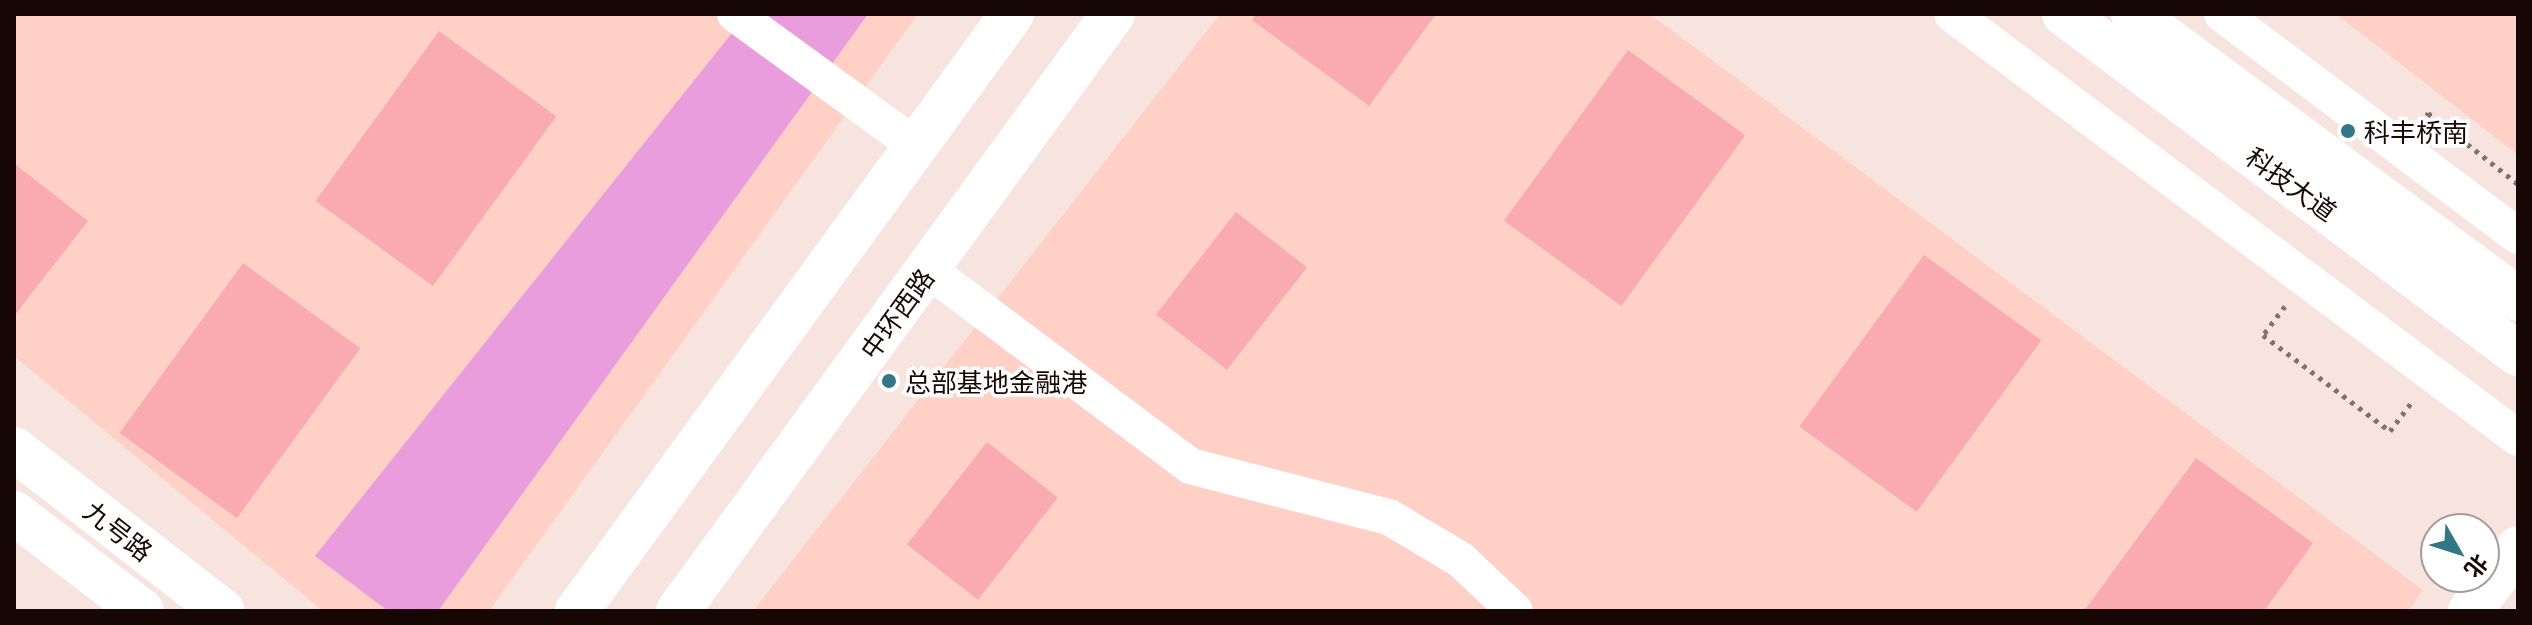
<!DOCTYPE html>
<html>
<head>
<meta charset="utf-8">
<style>
	body { margin:0 }
	#map { position:relative; width:2532px; height:625px; overflow:hidden; background:#f8e4df; font-family:Literata,"Noto Sans SC",serif }
	div>[style] { position:absolute }
	[style*='--x'] { left:calc(var(--x)*1px); top:calc(var(--y)*1px); width:calc(var(--w)*1px); rotate:calc(var(--a)*1deg) }
	.built>* { inset:0; background:#ffd0c5 }
	.green>* { inset:0; background:#ea9ddc }
	.building>* { inset:0; background:#faabb2; transform-origin:0 0 }
	.path>* { height:5px; margin-top:-2.5px; transform-origin:0; background:repeating-linear-gradient(90deg,#82716d 0 4px,transparent 0 10px) }
	.minor>* { height:36px; margin:-18px; padding:0 18px; transform-origin:18px; border-radius:18px; background:#fff }
	.tertiary>* { height:44px; margin:-22px; padding:0 22px; transform-origin:22px; border-radius:22px; background:#fff }
	.secondary>* { height:44px; margin:-22px; padding:0 22px; transform-origin:22px; border-radius:22px; background:#fff }
	.dots>* { width:22px; height:22px; translate:-50% -50%; box-sizing:border-box; border:4px solid #fff; border-radius:50% }
	span { translate:-50% -50%; white-space:nowrap; text-align:center; line-height:1.15; -webkit-text-stroke:7px #fff; paint-order:stroke }
	.poi-label { font-size:26px; color:#160704 }
	.left { translate:0 -50%; text-align:left }
	.street-label { font-size:26px; color:#160704 }
	.frame { position:absolute; inset:0; border:16px solid #160704; pointer-events:none }
	.north { position:absolute; left:2420px; top:513px; width:80px; height:80px; box-sizing:border-box; background:#fff; border:2px solid #a29c9b; border-radius:50%; rotate:129deg; font-size:22px; font-weight:700; line-height:32px; text-align:center; color:#160704 }
	.north::after { content:''; display:block; margin:auto; width:28px; height:36px; background:#327785; clip-path:polygon(50% 0,100% 100%,50% 72%,0 100%) }
</style>
</head>
<body>
<div id="map">
	<div class="built">
		<div style="clip-path:polygon(14px 14px,918px 14px,489px 611px,323px 611px,14px 356px)"></div>
		<div style="clip-path:polygon(1220px 14px,1650px 14px,2423px 590px,2408px 611px,753px 611px)"></div>
		<div style="clip-path:polygon(2336px 14px,2518px 14px,2518px 155px)"></div>
	</div>
	<div class="green">
		<div style="clip-path:polygon(747px 14px,868px 14px,438px 611px,388px 611px,315px 556px)"></div>
	</div>
	<div class="building">
		<div style="clip-path:polygon(1256px 14px,1436px 14px,1369px 106px,1252px 20px)"></div>
		<div style="left:439px;top:31px;width:145px;height:210px;rotate:36deg"></div>
		<div style="left:1628px;top:50px;width:145px;height:211px;rotate:36deg"></div>
		<div style="clip-path:polygon(16px 165px,88px 221px,14px 316px,14px 168px)"></div>
		<div style="left:1236px;top:212px;width:90px;height:130px;rotate:38deg"></div>
		<div style="left:1924px;top:255px;width:145px;height:212px;rotate:36deg"></div>
		<div style="left:243px;top:263px;width:145px;height:210px;rotate:36deg"></div>
		<div style="left:987px;top:442px;width:90px;height:130px;rotate:38deg"></div>
		<div style="clip-path:polygon(2196px 458px,2313px 543px,2264px 611px,2084px 611px)"></div>
	</div>
	<div class="path">
		<div style="--x:2422;--y:124;--w:13;--a:-61"></div>
		<div style="--x:2428;--y:113;--w:115;--a:38.3"></div>
		<div style="--x:2285;--y:306;--w:36;--a:127"></div>
		<div style="--x:2263;--y:335;--w:159;--a:37.1"></div>
		<div style="--x:2390;--y:431;--w:39;--a:-53"></div>
	</div>
	<div class="minor">
		<div style="--x:735;--y:14;--w:224;--a:36.1"></div>
		<div style="--x:1952;--y:14;--w:707;--a:36.84"></div>
		<div style="--x:2222;--y:14;--w:370;--a:36.9"></div>
		<div style="--x:927;--y:269;--w:329;--a:36.8"></div>
		<div style="--x:1190;--y:466;--w:205;--a:14.4"></div>
		<div style="--x:1389;--y:517;--w:84;--a:30.8"></div>
		<div style="--x:1461;--y:560;--w:74;--a:43.4"></div>
	</div>
	<div class="tertiary">
		<div style="--x:14;--y:449;--w:264;--a:37.8"></div>
		<div style="--x:14;--y:513;--w:161;--a:37.4"></div>
		<div style="--x:577;--y:611;--w:739;--a:-53.92"></div>
		<div style="--x:678;--y:611;--w:739;--a:-53.92"></div>
		<div style="--x:2470;--y:611;--w:79;--a:-52.7"></div>
	</div>
	<div class="secondary">
		<div style="--x:2064;--y:14;--w:567;--a:36.83"></div>
		<div style="--x:2133;--y:14;--w:479;--a:36.5"></div>
	</div>
	<div class="dots">
		<div style="left:2348px;top:131px;background:#327785"></div>
		<div style="left:889px;top:381px;background:#327785"></div>
	</div>
	<div class="poi-label">
		<span class="left" style="left:2364px;top:131px">科丰桥南</span>
		<span class="left" style="left:905px;top:381px">总部基地金融港</span>
	</div>
	<div class="street-label">
		<span style="left:2292px;top:183px;rotate:36deg">科技大道</span>
		<span style="left:896px;top:313px;rotate:-54deg">中环西路</span>
		<span style="left:119px;top:530px;rotate:38deg">九号路</span>
	</div>
	<div class="frame"></div>
	<div class="north">北</div>
</div>
</body>
</html>
